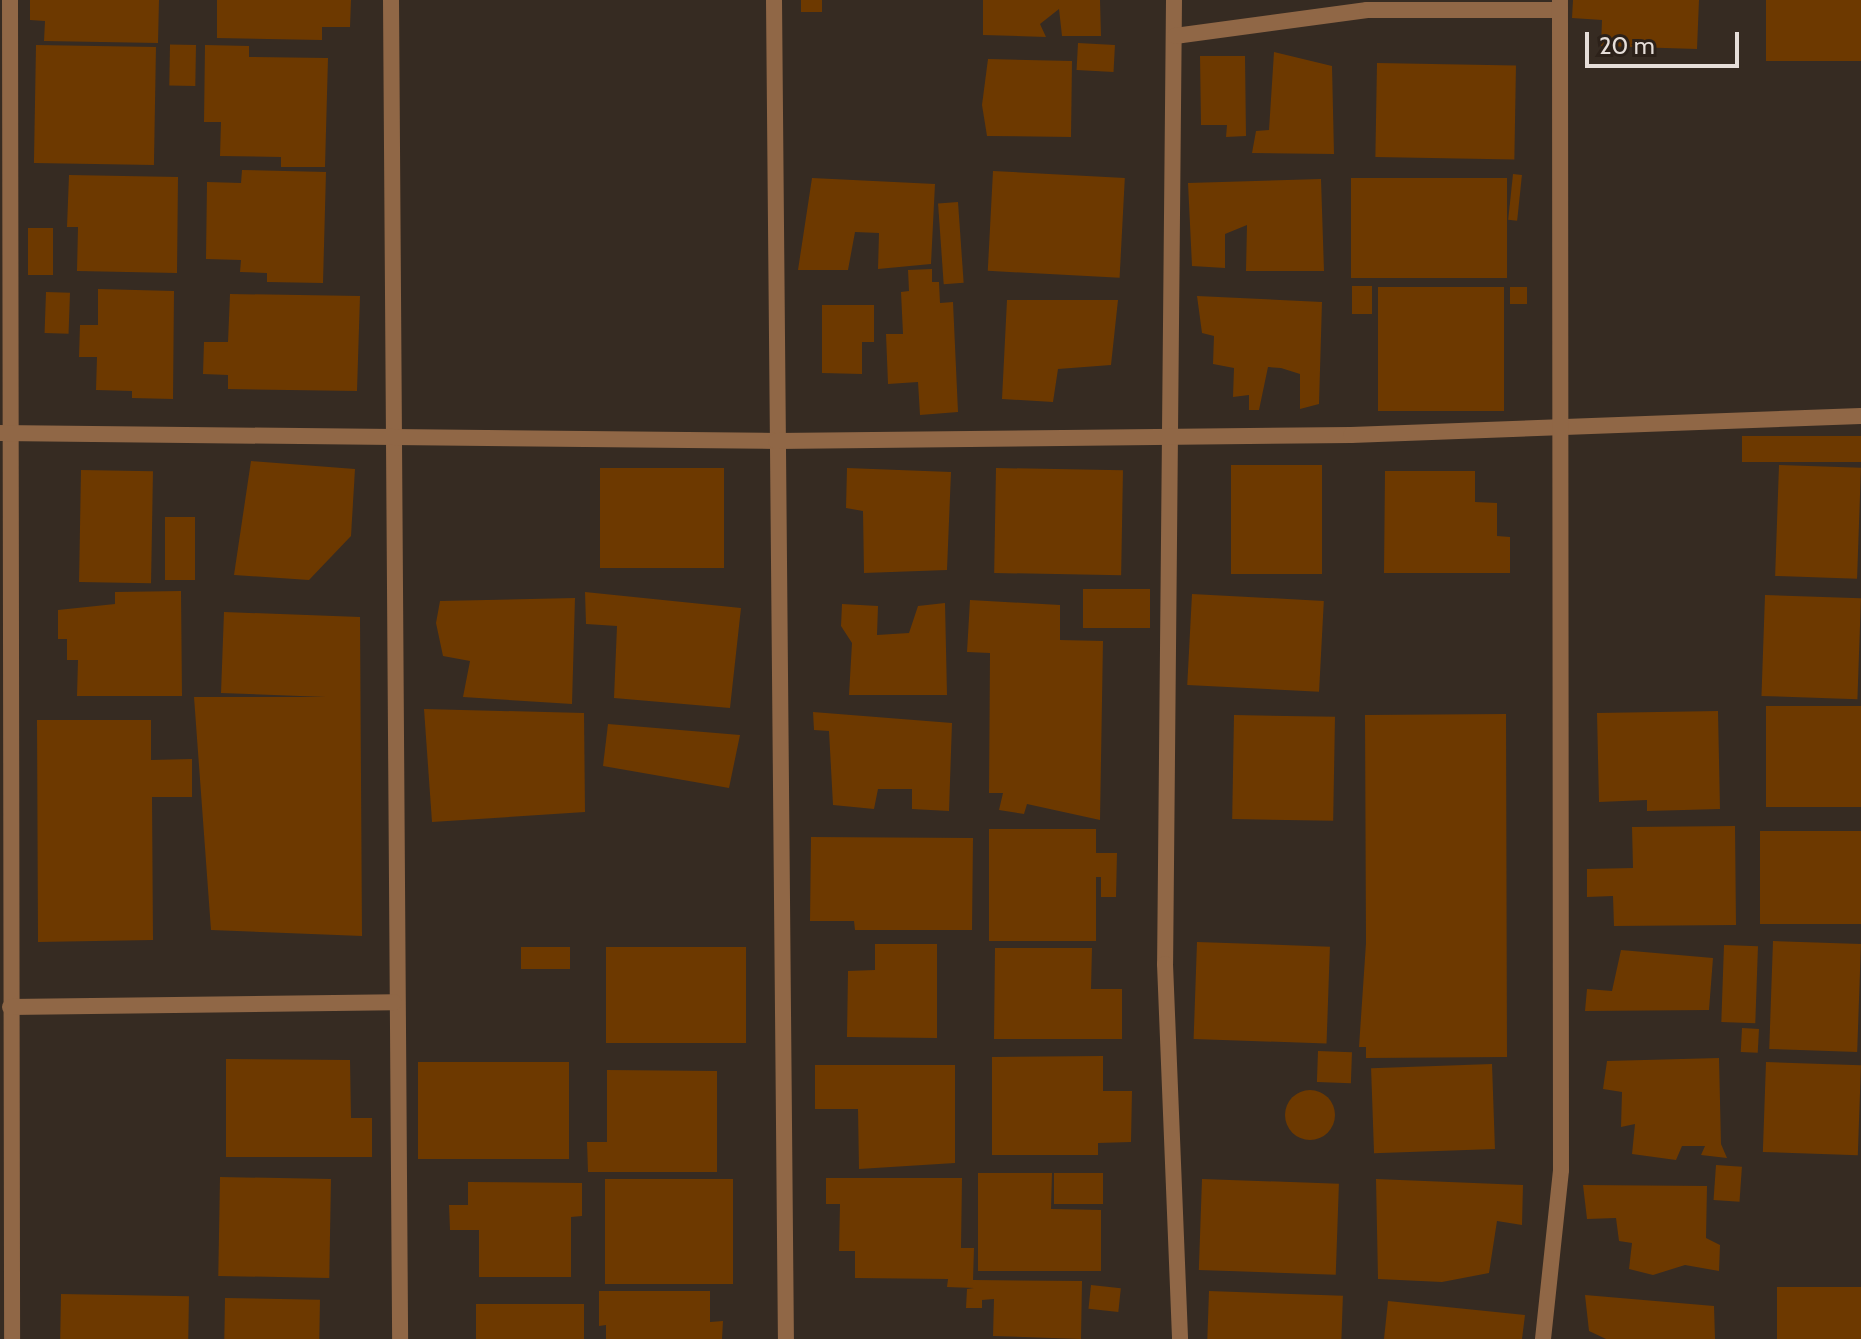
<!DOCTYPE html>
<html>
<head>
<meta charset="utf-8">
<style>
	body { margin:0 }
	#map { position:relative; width:1861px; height:1339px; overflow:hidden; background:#362b22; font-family:Cabin,sans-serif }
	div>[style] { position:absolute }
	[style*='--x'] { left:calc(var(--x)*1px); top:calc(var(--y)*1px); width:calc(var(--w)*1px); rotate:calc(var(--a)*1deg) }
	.building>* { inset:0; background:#6d3900; transform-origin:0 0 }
	.round { border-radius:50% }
	.minor>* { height:16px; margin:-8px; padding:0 8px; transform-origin:8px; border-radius:8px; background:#906746 }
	span { translate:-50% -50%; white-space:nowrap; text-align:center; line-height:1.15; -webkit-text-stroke:7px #2c2119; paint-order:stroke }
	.scale { position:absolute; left:1585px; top:32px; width:154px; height:36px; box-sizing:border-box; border:4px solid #e6ded9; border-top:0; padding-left:10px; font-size:24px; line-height:28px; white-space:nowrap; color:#e6ded9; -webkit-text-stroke:6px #2c2119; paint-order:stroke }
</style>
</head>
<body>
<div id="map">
	<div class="building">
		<div style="clip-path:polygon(30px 0,159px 0,158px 43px,44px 41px,45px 21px,30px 20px)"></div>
		<div style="clip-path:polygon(217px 0,351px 0,350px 27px,322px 27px,322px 40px,217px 38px)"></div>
		<div style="left:801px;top:0;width:21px;height:12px"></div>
		<div style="clip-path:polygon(983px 0,1100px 0,1101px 36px,1062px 36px,1059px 9px,1040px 24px,1046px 37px,983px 35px)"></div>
		<div style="clip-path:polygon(1573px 0,1699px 0,1697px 49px,1601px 46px,1602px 20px,1572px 18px)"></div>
		<div style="left:1766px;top:0;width:95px;height:61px"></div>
		<div style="left:1078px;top:43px;width:37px;height:27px;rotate:3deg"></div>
		<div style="left:36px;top:45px;width:120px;height:118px;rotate:1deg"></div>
		<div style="left:196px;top:45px;width:41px;height:26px;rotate:91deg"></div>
		<div style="clip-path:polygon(205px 45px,249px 46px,249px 57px,328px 58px,325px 167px,281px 167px,281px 157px,220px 156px,221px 122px,204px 122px)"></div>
		<div style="clip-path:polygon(1274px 52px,1332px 66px,1334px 154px,1252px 153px,1256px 131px,1269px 130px)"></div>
		<div style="clip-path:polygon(1200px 56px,1245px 56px,1246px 136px,1226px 137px,1227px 125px,1201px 125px)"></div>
		<div style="clip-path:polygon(988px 59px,1072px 61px,1071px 137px,987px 136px,982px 105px)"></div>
		<div style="left:1377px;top:63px;width:139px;height:94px;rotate:1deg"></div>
		<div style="clip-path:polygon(242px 170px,326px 172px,323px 283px,267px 282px,267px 273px,240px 272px,241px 260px,206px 259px,207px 182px,241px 183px)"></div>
		<div style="left:993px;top:171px;width:132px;height:100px;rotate:3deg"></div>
		<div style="left:1513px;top:174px;width:9px;height:46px;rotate:6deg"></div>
		<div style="clip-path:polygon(69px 175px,178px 177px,177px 273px,77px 271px,78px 227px,67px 227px)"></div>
		<div style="clip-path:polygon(812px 178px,935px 184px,931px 264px,878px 269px,879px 233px,855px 232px,848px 270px,798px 270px)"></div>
		<div style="left:1351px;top:178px;width:156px;height:100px"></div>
		<div style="clip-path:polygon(1321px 179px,1324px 271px,1246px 271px,1247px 225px,1225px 234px,1225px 268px,1192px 266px,1188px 183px)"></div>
		<div style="left:958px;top:202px;width:81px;height:20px;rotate:86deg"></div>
		<div style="left:28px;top:228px;width:25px;height:47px"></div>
		<div style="clip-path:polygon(932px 269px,932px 282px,939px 282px,940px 303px,953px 302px,958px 412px,920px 415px,918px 382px,888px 384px,886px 334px,903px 334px,901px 292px,909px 291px,908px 270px)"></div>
		<div style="left:1352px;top:286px;width:20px;height:28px"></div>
		<div style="left:1378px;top:287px;width:126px;height:124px"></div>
		<div style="left:1510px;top:287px;width:17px;height:17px"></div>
		<div style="clip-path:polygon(98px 289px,174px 291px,173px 399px,132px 398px,132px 391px,96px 390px,97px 357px,79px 357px,80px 325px,98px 325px)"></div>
		<div style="left:46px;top:292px;width:24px;height:41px;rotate:2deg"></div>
		<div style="clip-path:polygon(230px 294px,360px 296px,357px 391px,228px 389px,228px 375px,203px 374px,204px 342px,228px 342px)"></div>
		<div style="clip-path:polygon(1197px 296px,1322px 302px,1319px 404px,1300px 409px,1300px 374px,1281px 368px,1268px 367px,1259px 410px,1249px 410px,1249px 395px,1233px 397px,1234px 368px,1213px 364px,1214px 336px,1202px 333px)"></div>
		<div style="clip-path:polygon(1007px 300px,1118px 300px,1111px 365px,1058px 369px,1053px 402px,1002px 399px)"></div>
		<div style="clip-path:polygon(822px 305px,874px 305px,874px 342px,862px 342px,862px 374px,822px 373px)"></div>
		<div style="left:1742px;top:436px;width:119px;height:26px"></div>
		<div style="clip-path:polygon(251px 461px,355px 469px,351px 536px,309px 580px,234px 575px)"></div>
		<div style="left:1231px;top:465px;width:91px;height:109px"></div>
		<div style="left:1779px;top:465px;width:82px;height:111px;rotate:2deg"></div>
		<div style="left:724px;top:468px;width:100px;height:124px;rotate:90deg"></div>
		<div style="clip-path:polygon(847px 468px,951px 472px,947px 570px,864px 573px,863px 511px,846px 508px)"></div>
		<div style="left:996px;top:468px;width:127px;height:105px;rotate:1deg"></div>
		<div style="left:81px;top:470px;width:72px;height:112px;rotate:1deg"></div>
		<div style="clip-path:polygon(1385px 471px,1475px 471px,1475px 502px,1497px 503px,1497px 536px,1510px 537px,1510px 573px,1384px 573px)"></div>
		<div style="left:165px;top:517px;width:30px;height:63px"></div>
		<div style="left:1150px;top:589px;width:39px;height:67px;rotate:90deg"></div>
		<div style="clip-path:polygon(181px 591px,182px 696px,77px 696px,78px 660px,67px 660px,67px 639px,58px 639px,58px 610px,115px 604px,115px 592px)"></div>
		<div style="clip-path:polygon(585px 592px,741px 608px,730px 708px,614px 698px,617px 626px,586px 624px)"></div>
		<div style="left:1192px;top:594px;width:132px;height:91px;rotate:3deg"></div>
		<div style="left:1765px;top:595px;width:96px;height:101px;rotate:2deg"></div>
		<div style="clip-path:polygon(575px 598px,572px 704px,463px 697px,470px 661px,443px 656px,436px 623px,440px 601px)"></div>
		<div style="clip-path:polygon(970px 600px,1060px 605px,1060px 640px,1103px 641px,1100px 820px,1027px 804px,1024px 814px,999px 810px,1003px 793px,989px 793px,990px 653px,967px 652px)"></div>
		<div style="clip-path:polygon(945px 603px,947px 695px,849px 695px,852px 643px,841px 626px,842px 604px,878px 606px,877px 635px,909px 633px,918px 606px)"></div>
		<div style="clip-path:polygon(224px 612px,360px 617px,362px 936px,211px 930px,194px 697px,326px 697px,221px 693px)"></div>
		<div style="left:1861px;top:706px;width:101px;height:95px;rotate:90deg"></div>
		<div style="clip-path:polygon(424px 709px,584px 713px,585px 812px,432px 822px)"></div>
		<div style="clip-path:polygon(1718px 711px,1720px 809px,1647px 811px,1647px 800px,1599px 802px,1597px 713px)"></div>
		<div style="clip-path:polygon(813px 712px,952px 723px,949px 811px,912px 809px,912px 789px,878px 789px,874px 809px,833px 805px,829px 731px,814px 730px)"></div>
		<div style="clip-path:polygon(1506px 714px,1507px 1057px,1366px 1058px,1366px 1047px,1359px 1047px,1366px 943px,1365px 715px)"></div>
		<div style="left:1234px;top:715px;width:101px;height:104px;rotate:1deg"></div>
		<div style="clip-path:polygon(37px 720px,151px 720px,151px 760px,192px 759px,192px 797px,152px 797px,153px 940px,38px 942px)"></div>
		<div style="clip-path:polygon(608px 724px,740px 735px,729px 788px,603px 766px)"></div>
		<div style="clip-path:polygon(1735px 826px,1736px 925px,1614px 926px,1613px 896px,1587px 897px,1587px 869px,1633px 868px,1632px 827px)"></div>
		<div style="clip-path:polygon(989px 829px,1096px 829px,1096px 853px,1117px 853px,1116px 897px,1101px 897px,1101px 877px,1096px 877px,1096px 941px,989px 941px)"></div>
		<div style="left:1861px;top:831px;width:93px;height:101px;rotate:90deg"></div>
		<div style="clip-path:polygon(811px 837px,973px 838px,972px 930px,855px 930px,854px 921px,810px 921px)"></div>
		<div style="left:1773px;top:941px;width:88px;height:108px;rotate:2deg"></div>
		<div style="left:1197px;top:942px;width:133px;height:97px;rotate:2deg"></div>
		<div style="clip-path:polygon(875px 944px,937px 944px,937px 1038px,847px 1037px,848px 971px,875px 970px)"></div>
		<div style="left:1724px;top:945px;width:34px;height:77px;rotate:2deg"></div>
		<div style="left:521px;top:947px;width:49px;height:22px"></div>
		<div style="left:606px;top:947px;width:140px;height:96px"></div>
		<div style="clip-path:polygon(995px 948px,1092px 948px,1091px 989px,1122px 989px,1122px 1039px,994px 1039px)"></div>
		<div style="clip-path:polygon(1621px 950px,1713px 958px,1709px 1010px,1585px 1011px,1587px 989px,1612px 991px)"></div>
		<div style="left:1742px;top:1028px;width:17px;height:24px;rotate:3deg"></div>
		<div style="left:1318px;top:1051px;width:34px;height:31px;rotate:2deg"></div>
		<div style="clip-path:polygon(1103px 1056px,1103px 1091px,1132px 1091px,1131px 1142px,1098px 1143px,1098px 1155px,992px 1155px,992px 1057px)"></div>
		<div style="clip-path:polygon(1719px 1058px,1721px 1144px,1727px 1158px,1701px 1155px,1705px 1146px,1682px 1146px,1676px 1160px,1632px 1154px,1635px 1124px,1621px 1127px,1622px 1092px,1603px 1089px,1607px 1061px)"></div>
		<div style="clip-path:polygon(226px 1059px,350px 1060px,351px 1118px,372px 1118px,372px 1157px,226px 1157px)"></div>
		<div style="left:418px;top:1062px;width:151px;height:97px"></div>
		<div style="left:1766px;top:1062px;width:95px;height:90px;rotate:2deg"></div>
		<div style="left:1492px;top:1064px;width:85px;height:121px;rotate:88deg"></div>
		<div style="clip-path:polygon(815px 1065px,955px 1065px,955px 1163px,859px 1169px,858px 1109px,815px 1109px)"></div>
		<div style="clip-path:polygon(607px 1070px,717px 1071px,717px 1172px,588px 1172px,587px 1142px,607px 1142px)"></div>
		<div class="round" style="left:1285px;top:1090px;width:50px;height:50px"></div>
		<div style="left:1716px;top:1165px;width:26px;height:35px;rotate:4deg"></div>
		<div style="clip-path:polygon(978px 1173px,1052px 1173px,1051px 1209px,1101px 1210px,1101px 1271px,978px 1271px)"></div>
		<div style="left:1054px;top:1173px;width:49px;height:31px"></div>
		<div style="left:220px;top:1177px;width:111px;height:99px;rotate:1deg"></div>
		<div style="clip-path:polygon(826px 1178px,962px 1178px,961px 1248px,974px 1248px,973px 1280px,1082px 1281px,1081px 1339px,993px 1336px,994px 1299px,982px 1300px,982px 1308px,966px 1308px,967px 1289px,974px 1288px,947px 1287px,948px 1279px,855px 1278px,855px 1251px,839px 1251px,840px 1204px,826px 1204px)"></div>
		<div style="left:733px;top:1179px;width:105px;height:128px;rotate:90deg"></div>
		<div style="left:1202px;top:1179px;width:137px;height:91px;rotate:2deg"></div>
		<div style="clip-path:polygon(1376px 1179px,1523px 1185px,1522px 1225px,1497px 1221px,1489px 1273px,1442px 1282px,1378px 1279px)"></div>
		<div style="clip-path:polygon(468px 1182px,582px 1183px,582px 1216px,571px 1217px,571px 1277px,479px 1277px,479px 1230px,450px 1230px,449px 1205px,468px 1205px)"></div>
		<div style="clip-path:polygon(1583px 1185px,1707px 1186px,1706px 1238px,1720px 1245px,1719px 1271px,1685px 1265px,1653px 1275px,1629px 1269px,1632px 1243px,1619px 1241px,1616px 1218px,1587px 1219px)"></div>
		<div style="left:1091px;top:1285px;width:30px;height:24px;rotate:6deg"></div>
		<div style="left:1861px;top:1287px;width:52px;height:84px;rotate:90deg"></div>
		<div style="clip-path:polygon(599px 1291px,710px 1291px,710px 1322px,723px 1321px,722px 1339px,606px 1339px,606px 1325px,599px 1326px)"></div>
		<div style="left:1209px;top:1291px;width:134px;height:48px;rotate:2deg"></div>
		<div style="left:61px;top:1294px;width:128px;height:45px;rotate:1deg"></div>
		<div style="clip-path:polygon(1585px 1295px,1714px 1306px,1715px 1339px,1606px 1339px,1589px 1331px)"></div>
		<div style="left:225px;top:1298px;width:95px;height:41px;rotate:1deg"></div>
		<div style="clip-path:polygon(1388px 1301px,1525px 1315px,1522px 1339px,1384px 1339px)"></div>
		<div style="left:476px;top:1304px;width:108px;height:35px"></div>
	</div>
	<div class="minor">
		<div style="--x:10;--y:0;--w:1339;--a:89.91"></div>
		<div style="--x:391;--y:0;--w:1339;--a:89.61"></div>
		<div style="--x:774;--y:0;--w:1339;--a:89.49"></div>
		<div style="--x:1174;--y:0;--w:964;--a:90.53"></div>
		<div style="--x:1165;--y:964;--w:375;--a:87.7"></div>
		<div style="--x:1175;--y:36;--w:194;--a:-7.7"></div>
		<div style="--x:1367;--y:10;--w:193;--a:0"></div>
		<div style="--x:0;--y:433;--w:776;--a:0.59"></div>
		<div style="--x:776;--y:441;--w:575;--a:-0.6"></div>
		<div style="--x:1351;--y:435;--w:510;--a:-2.13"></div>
		<div style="--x:10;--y:1007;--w:384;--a:-0.7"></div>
		<div style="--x:1543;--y:1339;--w:170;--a:-83.9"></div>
		<div style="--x:1561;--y:1170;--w:1170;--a:-90.05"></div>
	</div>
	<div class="scale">20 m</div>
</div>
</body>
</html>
